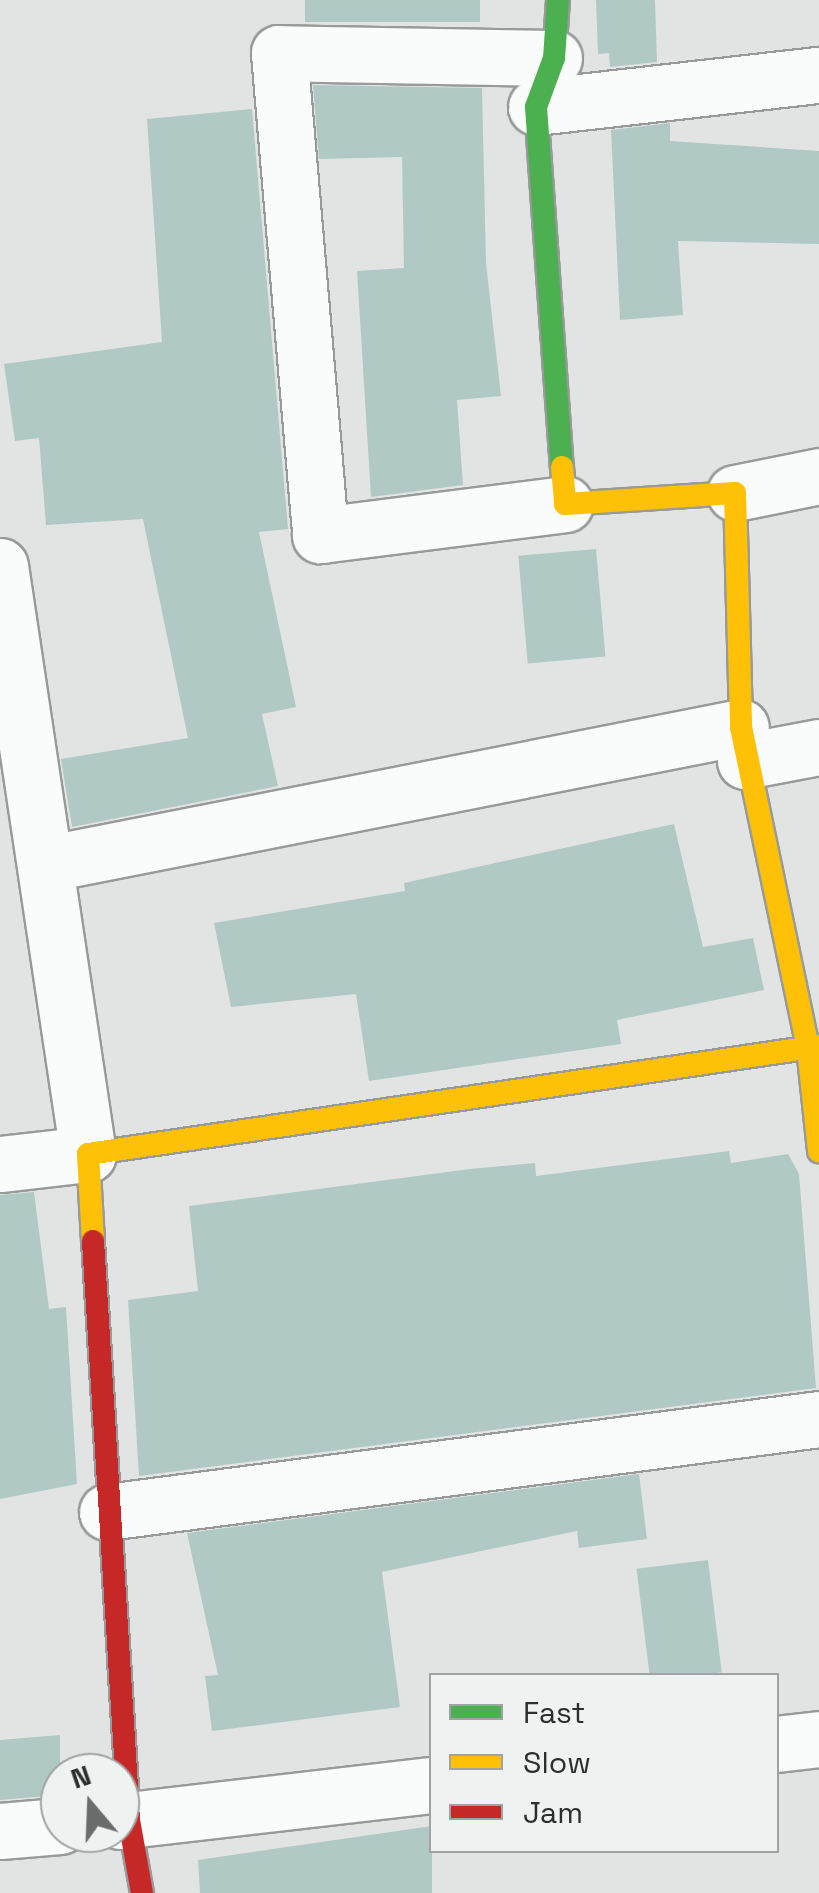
<!DOCTYPE html>
<html>
<head>
<meta charset="utf-8">
<style>
	body { margin:0 }
	#map { position:relative; width:819px; height:1893px; overflow:hidden; background:#e1e4e3; font-family:"Space Grotesk",sans-serif }
	div>[style] { position:absolute }
	[style*='--x'] { left:calc(var(--x)*1px); top:calc(var(--y)*1px); width:calc(var(--w)*1px); rotate:calc(var(--a)*1deg) }
	.building>* { inset:0; background:#b1c9c4; transform-origin:0 0 }
	.roads { filter:drop-shadow(2px 0 #989a99) drop-shadow(-2px 0 #989a99) drop-shadow(0 2px #989a99) drop-shadow(0 -2px #989a99) }
	.street>* { height:55px; margin:-27.5px; padding:0 27.5px; transform-origin:27.5px; border-radius:27.5px; background:#fafbfb }
	.fast>* { height:22px; margin:-11px; padding:0 11px; transform-origin:11px; border-radius:11px; background:#4caf50 }
	.slow>* { height:22px; margin:-11px; padding:0 11px; transform-origin:11px; border-radius:11px; background:#ffc107 }
	.jam>* { height:22px; margin:-11px; padding:0 11px; transform-origin:11px; border-radius:11px; background:#c62828 }
	span { translate:-50% -50%; white-space:nowrap; text-align:center; line-height:1.15; -webkit-text-stroke:9px #eef2f1; paint-order:stroke }
	.legend { position:absolute; left:429px; top:1673px; width:350px; height:180px; box-sizing:border-box; background:#eef2f1; border:2px solid #a0a3a3; margin:0; padding:12px 18px; list-style:none; font-size:30px; color:#2c2d2d }
	.legend li { display:flex; align-items:center; gap:20px; height:50px }
	.legend b { width:50px; border:2px solid #a0a3a3 }
	.north { position:absolute; left:40px; top:1753px; width:100px; height:100px; box-sizing:border-box; background:#eef2f1; border:2px solid #a0a3a3; border-radius:50%; rotate:341deg; font-size:28px; font-weight:700; line-height:40px; text-align:center; color:#2c2d2d }
	.north::after { content:''; display:block; margin:auto; width:35px; height:45px; background:#6b6d6d; clip-path:polygon(50% 0,100% 100%,50% 72%,0 100%) }
</style>
</head>
<body>
<div id="map">
	<div class="building">
		<div style="left:305px;top:0;width:175px;height:22px"></div>
		<div style="clip-path:polygon(596px 0,655px 0,657px 62px,610px 67px,609px 53px,598px 54px)"></div>
		<div style="clip-path:polygon(313px 85px,482px 88px,486px 263px,501px 396px,457px 400px,463px 485px,371px 497px,357px 271px,404px 268px,402px 157px,319px 159px)"></div>
		<div style="clip-path:polygon(252px 109px,288px 529px,259px 532px,296px 707px,262px 714px,278px 786px,72px 827px,61px 759px,188px 738px,143px 519px,46px 525px,39px 438px,15px 441px,4px 364px,162px 342px,147px 119px)"></div>
		<div style="clip-path:polygon(670px 123px,670px 141px,819px 151px,819px 244px,678px 241px,683px 315px,620px 320px,611px 130px)"></div>
		<div style="left:596px;top:549px;width:108px;height:78px;rotate:85deg"></div>
		<div style="clip-path:polygon(674px 824px,703px 947px,753px 938px,764px 990px,617px 1020px,621px 1044px,369px 1081px,356px 994px,231px 1007px,214px 923px,405px 891px,404px 883px)"></div>
		<div style="clip-path:polygon(729px 1151px,731px 1163px,788px 1154px,799px 1174px,816px 1388px,139px 1476px,128px 1300px,198px 1291px,189px 1206px,470px 1169px,535px 1163px,536px 1176px)"></div>
		<div style="clip-path:polygon(34px 1192px,49px 1309px,66px 1307px,77px 1484px,0 1499px,0 1195px)"></div>
		<div style="clip-path:polygon(639px 1474px,647px 1539px,579px 1548px,577px 1531px,382px 1572px,400px 1707px,212px 1731px,205px 1676px,218px 1675px,187px 1533px)"></div>
		<div style="left:708px;top:1560px;width:113px;height:72px;rotate:83deg"></div>
		<div style="clip-path:polygon(60px 1735px,60px 1795px,0 1800px,0 1740px)"></div>
		<div style="clip-path:polygon(432px 1826px,432px 1893px,200px 1893px,198px 1860px)"></div>
	</div>
	<div class="roads">
		<div class="street">
			<div style="--x:554;--y:58;--w:275;--a:-179"></div>
			<div style="--x:279;--y:53;--w:484;--a:85.1"></div>
			<div style="--x:320;--y:535;--w:247;--a:-7.2"></div>
			<div style="--x:536;--y:107;--w:285;--a:-6.5"></div>
			<div style="--x:735;--y:493;--w:86;--a:-11.4"></div>
			<div style="--x:0;--y:566;--w:595;--a:81.49"></div>
			<div style="--x:88;--y:1154;--w:89;--a:173.5"></div>
			<div style="--x:745;--y:761;--w:75;--a:-10.7"></div>
			<div style="--x:50;--y:863;--w:704;--a:-11.13"></div>
			<div style="--x:107;--y:1512;--w:718;--a:-7.44"></div>
			<div style="--x:776;--y:1744;--w:43;--a:-6.6"></div>
			<div style="--x:120;--y:1821;--w:314;--a:-6.6"></div>
			<div style="--x:0;--y:1831;--w:60;--a:-4.8"></div>
		</div>
		<div class="fast">
			<div style="--x:558;--y:0;--w:58;--a:93.9"></div>
			<div style="--x:554;--y:58;--w:52;--a:110.2"></div>
			<div style="--x:536;--y:107;--w:361;--a:85.9"></div>
		</div>
		<div class="slow">
			<div style="--x:562;--y:467;--w:37;--a:85"></div>
			<div style="--x:565;--y:504;--w:170;--a:-3.7"></div>
			<div style="--x:735;--y:493;--w:234;--a:88.5"></div>
			<div style="--x:741;--y:727;--w:328;--a:78.2"></div>
			<div style="--x:808;--y:1048;--w:104;--a:83.9"></div>
			<div style="--x:93;--y:1241;--w:87;--a:-93.3"></div>
			<div style="--x:88;--y:1154;--w:739;--a:-8.4"></div>
		</div>
		<div class="jam">
			<div style="--x:93;--y:1241;--w:580;--a:86.44"></div>
			<div style="--x:129;--y:1820;--w:74;--a:79.9"></div>
		</div>
	</div>
	<ul class="legend">
	<li><b style="height:12px;background:#4caf50"></b>Fast</li>
	<li><b style="height:12px;background:#ffc107"></b>Slow</li>
	<li><b style="height:12px;background:#c62828"></b>Jam</li>
	</ul>
	<div class="north">N</div>
</div>
</body>
</html>
